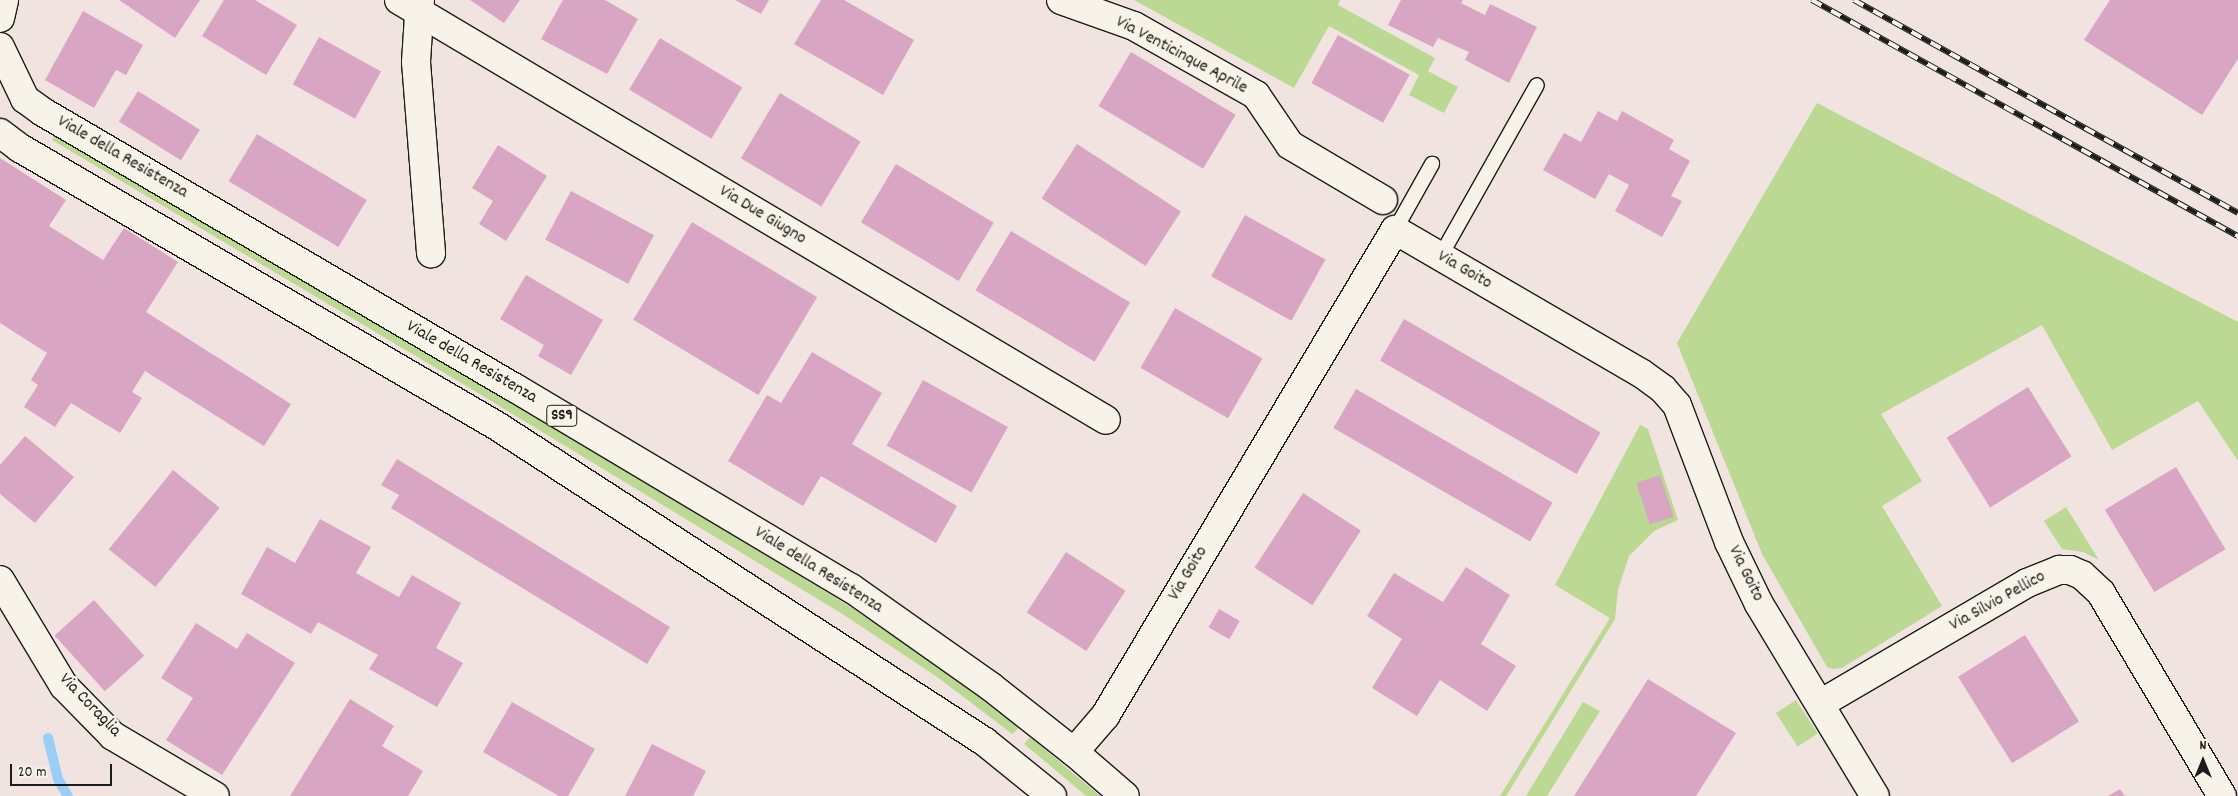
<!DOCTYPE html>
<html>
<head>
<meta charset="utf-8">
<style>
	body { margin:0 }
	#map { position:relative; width:2238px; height:796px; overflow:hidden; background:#f1e4e0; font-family:Dekko,sans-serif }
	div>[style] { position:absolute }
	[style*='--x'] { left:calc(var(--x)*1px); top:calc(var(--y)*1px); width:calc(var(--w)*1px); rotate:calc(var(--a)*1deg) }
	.green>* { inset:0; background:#bbd992; transform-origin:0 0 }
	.stream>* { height:10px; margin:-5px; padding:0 5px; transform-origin:5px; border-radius:5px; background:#99cff7 }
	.building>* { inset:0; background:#d8a6c2; transform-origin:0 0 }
	.roads { filter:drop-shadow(1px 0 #1c1c1c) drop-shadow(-1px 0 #1c1c1c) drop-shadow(0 1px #1c1c1c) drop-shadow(0 -1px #1c1c1c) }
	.lane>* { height:14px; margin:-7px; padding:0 7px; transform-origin:7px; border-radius:7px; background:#f7f3e8 }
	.street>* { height:28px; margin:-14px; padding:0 14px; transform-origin:14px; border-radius:14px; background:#f7f3e8 }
	.primary>* { height:28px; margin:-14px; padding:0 14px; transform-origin:14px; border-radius:14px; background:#f7f3e8 }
	.rail>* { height:5.5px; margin-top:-2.75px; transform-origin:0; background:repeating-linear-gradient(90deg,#f7f3e8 0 11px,#1c1c1c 0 22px); box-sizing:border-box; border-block:1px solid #1c1c1c }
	span { translate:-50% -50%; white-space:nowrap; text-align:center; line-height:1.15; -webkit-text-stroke:5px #f7f3e8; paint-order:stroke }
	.shield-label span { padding:1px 4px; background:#f7f3e8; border:1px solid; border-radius:4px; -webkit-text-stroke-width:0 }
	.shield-label { font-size:16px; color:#1c1c1c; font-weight:700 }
	.street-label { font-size:18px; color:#1c1c1c }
	.north { position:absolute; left:2178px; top:736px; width:50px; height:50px; -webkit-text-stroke:4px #f7f3e8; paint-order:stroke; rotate:0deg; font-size:14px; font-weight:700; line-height:20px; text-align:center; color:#1c1c1c }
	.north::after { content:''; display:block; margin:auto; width:18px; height:22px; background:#1c1c1c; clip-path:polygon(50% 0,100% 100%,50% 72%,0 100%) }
	.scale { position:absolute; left:10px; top:764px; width:102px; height:22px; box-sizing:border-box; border:2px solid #1c1c1c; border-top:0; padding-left:6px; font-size:15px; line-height:18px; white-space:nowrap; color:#1c1c1c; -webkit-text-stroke:4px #f7f3e8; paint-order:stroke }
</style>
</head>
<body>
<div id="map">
	<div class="green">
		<div style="clip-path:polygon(1134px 0,1340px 0,1338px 5px,1435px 58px,1428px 71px,1458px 87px,1444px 113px,1409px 95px,1419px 75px,1329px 26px,1294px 88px)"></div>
		<div style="clip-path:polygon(1817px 103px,2238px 322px,2238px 461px,2198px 401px,2112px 450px,2042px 325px,1881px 414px,1922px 481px,1882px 506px,1942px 606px,1842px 668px,1833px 669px,1827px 667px,1762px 554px,1677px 343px)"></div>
		<div style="clip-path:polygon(57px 133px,468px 373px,849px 606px,945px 671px,1019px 728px,1012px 734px,940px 679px,844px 615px,463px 384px,52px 140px)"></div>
		<div style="clip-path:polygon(1640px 425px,1648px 429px,1678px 520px,1654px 531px,1629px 556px,1618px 590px,1615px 619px,1506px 796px,1500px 796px,1610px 618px,1555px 585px)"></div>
		<div style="clip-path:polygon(2066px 507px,2099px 560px,2083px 552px,2062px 549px,2044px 521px)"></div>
		<div style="left:1796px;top:700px;width:40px;height:24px;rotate:57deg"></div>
		<div style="clip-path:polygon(1583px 702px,1600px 711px,1547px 796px,1526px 796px)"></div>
		<div style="left:1030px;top:737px;width:92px;height:9px;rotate:40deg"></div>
	</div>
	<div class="stream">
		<div style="--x:48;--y:738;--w:42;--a:76.3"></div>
		<div style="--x:58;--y:779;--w:20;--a:60"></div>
	</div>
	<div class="building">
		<div style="clip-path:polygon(119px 0,200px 0,175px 38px)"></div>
		<div style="clip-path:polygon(224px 0,255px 0,297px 25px,266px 75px,202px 36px)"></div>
		<div style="clip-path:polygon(470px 0,520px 0,504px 23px)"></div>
		<div style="clip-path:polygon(563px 0,605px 0,638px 19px,607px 74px,541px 39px)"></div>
		<div style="clip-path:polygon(735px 0,769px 0,761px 14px)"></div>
		<div style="clip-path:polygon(821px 0,844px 0,914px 40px,883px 95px,794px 44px)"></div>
		<div style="clip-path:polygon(1401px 0,1463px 0,1461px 3px,1485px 15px,1490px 4px,1537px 27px,1509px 83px,1465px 60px,1469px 52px,1438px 38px,1433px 47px,1388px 25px)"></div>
		<div style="clip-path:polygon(2110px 0,2238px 0,2238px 59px,2202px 115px,2084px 40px)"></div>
		<div style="clip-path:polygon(83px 11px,143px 45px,126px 75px,116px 70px,94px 108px,45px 80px)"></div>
		<div style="left:1338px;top:35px;width:82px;height:55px;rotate:29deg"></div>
		<div style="left:319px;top:37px;width:71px;height:54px;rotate:29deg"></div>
		<div style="left:660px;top:38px;width:96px;height:60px;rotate:31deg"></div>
		<div style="left:1131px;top:52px;width:122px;height:63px;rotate:31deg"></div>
		<div style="left:138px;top:91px;width:73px;height:36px;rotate:32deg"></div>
		<div style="left:780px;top:93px;width:94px;height:76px;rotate:31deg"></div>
		<div style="clip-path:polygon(1598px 111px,1617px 121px,1622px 111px,1674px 140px,1669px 149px,1690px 161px,1671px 196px,1682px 201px,1662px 237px,1615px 211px,1629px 185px,1609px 174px,1595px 199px,1543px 170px,1564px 133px,1581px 142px)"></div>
		<div style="left:257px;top:134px;width:128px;height:55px;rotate:31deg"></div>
		<div style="left:1077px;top:144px;width:124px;height:65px;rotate:33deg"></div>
		<div style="clip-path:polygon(498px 145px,547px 176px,506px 241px,479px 224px,493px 201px,472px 188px)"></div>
		<div style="clip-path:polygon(0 158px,66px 200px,49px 226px,103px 260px,124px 228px,178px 262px,146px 312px,291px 404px,264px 446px,145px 371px,132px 392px,142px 398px,120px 433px,71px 403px,55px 427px,24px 407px,38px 385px,31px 380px,47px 353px,0 323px)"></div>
		<div style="left:896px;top:164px;width:114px;height:68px;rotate:31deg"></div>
		<div style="left:571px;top:191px;width:94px;height:55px;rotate:28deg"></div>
		<div style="left:1245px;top:215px;width:92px;height:70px;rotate:29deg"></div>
		<div style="left:692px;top:222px;width:146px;height:114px;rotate:31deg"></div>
		<div style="left:1011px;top:231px;width:139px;height:69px;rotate:31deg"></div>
		<div style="clip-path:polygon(526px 275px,603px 320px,571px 375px,538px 356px,544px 345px,500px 319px)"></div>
		<div style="left:1175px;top:308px;width:101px;height:69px;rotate:30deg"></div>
		<div style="left:1404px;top:319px;width:227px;height:48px;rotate:30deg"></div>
		<div style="clip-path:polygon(812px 352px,882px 393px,852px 444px,957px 506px,936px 543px,821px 476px,803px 506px,728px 461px,767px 395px,781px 403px)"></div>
		<div style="left:923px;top:380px;width:97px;height:75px;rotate:29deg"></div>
		<div style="left:2028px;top:387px;width:82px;height:96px;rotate:58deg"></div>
		<div style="left:1356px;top:389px;width:227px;height:45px;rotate:30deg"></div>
		<div style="clip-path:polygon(25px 436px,74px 477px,35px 523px,0 494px,0 465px)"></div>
		<div style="clip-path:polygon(397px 459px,670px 627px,647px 664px,391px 508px,399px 495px,381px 485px)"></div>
		<div style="left:2176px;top:467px;width:96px;height:83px;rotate:59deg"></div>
		<div style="left:173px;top:470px;width:60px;height:102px;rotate:39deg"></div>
		<div style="left:1660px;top:475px;width:44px;height:25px;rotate:72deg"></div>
		<div style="left:1303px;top:493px;width:69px;height:89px;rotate:33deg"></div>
		<div style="clip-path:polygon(320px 519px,371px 547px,356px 573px,399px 597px,412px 575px,461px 603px,436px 648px,463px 663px,437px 707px,369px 669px,378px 655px,318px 622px,311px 634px,241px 594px,267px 547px,295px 563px)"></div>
		<div style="left:1066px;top:552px;width:71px;height:72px;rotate:33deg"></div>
		<div style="clip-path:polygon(1466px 567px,1510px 595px,1481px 644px,1516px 666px,1487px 711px,1440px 680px,1417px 716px,1372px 688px,1402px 639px,1367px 616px,1394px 573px,1443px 602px)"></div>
		<div style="left:94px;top:600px;width:75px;height:53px;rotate:48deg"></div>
		<div style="left:1219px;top:609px;width:24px;height:21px;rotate:30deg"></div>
		<div style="clip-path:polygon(196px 623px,237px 649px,247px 633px,295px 663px,222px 775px,166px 740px,193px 698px,161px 678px)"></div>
		<div style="left:2025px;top:635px;width:102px;height:79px;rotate:58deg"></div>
		<div style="clip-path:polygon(1648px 679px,1736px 733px,1696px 796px,1574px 796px)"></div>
		<div style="clip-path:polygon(350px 699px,394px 726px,382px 746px,423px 771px,408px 796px,290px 796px)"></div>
		<div style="clip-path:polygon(512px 702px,595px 749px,568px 796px,559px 796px,483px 752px)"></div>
		<div style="clip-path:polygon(652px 744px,706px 771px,693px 796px,625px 796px)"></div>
		<div style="clip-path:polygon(2120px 789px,2125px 796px,2108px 796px)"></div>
	</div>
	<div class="roads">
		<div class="lane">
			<div style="--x:1395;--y:230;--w:76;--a:-60.7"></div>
			<div style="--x:1440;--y:257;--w:197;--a:-60.6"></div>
		</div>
		<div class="street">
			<div style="--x:399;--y:0;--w:822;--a:30.71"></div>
			<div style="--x:420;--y:0;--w:62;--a:93.7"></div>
			<div style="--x:416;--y:62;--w:192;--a:85.5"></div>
			<div style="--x:1061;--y:0;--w:77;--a:19.6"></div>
			<div style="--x:1134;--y:26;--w:140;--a:29.5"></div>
			<div style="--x:1256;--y:95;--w:60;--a:55.8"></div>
			<div style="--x:1290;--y:145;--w:108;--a:30.6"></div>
			<div style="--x:0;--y:580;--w:124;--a:58.9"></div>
			<div style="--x:64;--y:686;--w:70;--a:45.6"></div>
			<div style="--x:113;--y:736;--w:118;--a:30.5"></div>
			<div style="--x:1820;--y:704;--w:240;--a:-30.3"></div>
			<div style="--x:2027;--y:583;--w:35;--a:-22"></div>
			<div style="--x:2059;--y:570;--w:11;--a:0"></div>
			<div style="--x:2070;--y:570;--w:13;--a:23"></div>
			<div style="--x:2082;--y:575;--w:26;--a:43"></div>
			<div style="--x:2101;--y:593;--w:236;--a:59.2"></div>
			<div style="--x:1074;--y:752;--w:48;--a:-49.3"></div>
			<div style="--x:1105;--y:716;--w:566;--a:-59.18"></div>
			<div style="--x:1395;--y:230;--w:285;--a:30.2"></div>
			<div style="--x:1641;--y:373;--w:27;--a:36"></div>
			<div style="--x:1663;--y:389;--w:21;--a:49"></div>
			<div style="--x:1677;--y:405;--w:147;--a:69.2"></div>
			<div style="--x:1729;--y:542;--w:69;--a:64.2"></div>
			<div style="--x:1759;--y:604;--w:224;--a:58.9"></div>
		</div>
		<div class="primary">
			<div style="--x:0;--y:18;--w:18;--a:-77"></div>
			<div style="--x:0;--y:47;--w:58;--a:64.3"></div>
			<div style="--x:25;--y:99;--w:22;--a:36"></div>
			<div style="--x:43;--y:112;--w:547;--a:30.32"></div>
			<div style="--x:515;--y:388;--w:391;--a:30.8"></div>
			<div style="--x:851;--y:588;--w:170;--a:35.2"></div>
			<div style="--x:990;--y:686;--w:107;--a:38.2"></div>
			<div style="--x:1074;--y:752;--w:67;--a:40.8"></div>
			<div style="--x:0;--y:133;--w:25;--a:37"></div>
			<div style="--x:20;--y:148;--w:552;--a:30.23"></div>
			<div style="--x:497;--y:426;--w:581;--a:32.92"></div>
			<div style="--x:985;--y:742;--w:86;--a:38.9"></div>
		</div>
	</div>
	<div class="rail">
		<div style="--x:1812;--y:0;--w:487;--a:29"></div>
		<div style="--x:1854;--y:0;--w:439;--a:29"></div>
	</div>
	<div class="shield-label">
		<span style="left:562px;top:416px">SS9</span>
	</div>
	<div class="street-label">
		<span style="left:1181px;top:56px;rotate:28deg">Via Venticinque Aprile</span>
		<span style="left:122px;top:158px;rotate:30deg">Viale della Resistenza</span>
		<span style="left:762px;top:216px;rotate:31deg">Via Due Giugno</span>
		<span style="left:1464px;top:271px;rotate:30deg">Via Goito</span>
		<span style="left:471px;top:363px;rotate:30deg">Viale della Resistenza</span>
		<span style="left:818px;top:571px;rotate:32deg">Viale della Resistenza</span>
		<span style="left:1189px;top:574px;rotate:-59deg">Via Goito</span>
		<span style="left:1745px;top:574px;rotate:64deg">Via Goito</span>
		<span style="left:1998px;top:602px;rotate:-29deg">Via Silvio Pellico</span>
		<span style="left:89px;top:706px;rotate:46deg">Via Coraglia</span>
	</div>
	<div class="north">N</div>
	<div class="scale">20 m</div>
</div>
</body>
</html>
